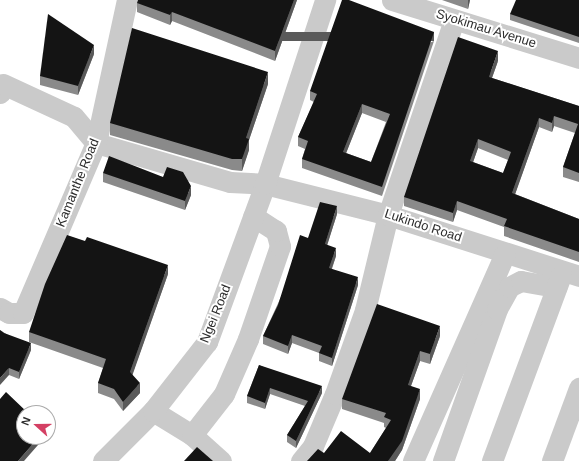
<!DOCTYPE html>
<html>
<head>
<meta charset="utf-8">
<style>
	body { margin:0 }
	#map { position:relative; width:579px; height:461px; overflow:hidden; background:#fff; font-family:Arial,sans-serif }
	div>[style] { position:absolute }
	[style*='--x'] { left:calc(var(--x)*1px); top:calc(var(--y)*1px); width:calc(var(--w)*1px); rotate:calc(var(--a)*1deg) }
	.minor>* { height:21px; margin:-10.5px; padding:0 10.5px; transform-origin:10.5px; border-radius:10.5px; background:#cacaca }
	.wall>* { inset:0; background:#8a8a8a }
	.shaded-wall>* { inset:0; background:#5a5a5a; transform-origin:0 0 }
	.building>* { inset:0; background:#141414 }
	span { translate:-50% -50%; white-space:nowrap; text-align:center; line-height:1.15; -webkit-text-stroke:4px #fff; paint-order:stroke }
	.street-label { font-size:13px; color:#2d2d2d }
	.north { position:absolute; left:16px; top:405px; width:40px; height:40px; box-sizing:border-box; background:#fff; border:1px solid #ababab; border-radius:50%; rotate:291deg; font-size:11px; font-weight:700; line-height:16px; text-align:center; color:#2d2d2d }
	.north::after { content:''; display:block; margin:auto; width:14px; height:18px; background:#d44064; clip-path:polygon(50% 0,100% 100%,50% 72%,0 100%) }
</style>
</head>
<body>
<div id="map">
	<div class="minor">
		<div style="--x:392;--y:0;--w:196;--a:17.2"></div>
		<div style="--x:0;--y:93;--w:9;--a:-72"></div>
		<div style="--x:3;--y:84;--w:78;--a:24.9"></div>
		<div style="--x:74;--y:117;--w:34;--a:50"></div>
		<div style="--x:96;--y:143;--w:140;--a:16.2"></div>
		<div style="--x:230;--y:182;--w:35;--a:3"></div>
		<div style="--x:265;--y:184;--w:127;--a:14.1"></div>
		<div style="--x:388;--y:215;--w:201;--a:17.7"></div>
		<div style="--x:0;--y:308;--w:10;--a:29"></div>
		<div style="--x:9;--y:313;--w:14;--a:0"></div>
		<div style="--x:23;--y:313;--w:185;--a:-66.8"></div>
		<div style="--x:96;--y:143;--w:146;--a:-77.8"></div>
		<div style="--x:153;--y:411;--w:46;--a:31.6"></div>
		<div style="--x:192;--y:435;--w:39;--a:42"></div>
		<div style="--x:192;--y:435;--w:52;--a:-52"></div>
		<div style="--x:224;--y:394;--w:60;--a:-66.4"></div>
		<div style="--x:248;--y:339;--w:98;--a:-71"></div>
		<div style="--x:280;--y:246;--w:16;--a:-105"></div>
		<div style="--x:276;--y:231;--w:27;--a:-147"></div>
		<div style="--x:103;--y:461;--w:71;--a:-45"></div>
		<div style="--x:153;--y:411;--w:88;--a:-52"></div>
		<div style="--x:207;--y:342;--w:168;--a:-69.8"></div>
		<div style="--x:265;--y:184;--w:194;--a:-71.9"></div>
		<div style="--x:301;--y:461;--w:19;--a:-51"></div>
		<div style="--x:313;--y:446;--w:56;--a:-67.1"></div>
		<div style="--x:335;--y:394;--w:89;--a:-70.3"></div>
		<div style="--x:365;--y:310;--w:98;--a:-76.4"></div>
		<div style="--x:388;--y:215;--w:206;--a:-71.3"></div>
		<div style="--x:413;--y:461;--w:227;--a:-66.1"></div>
		<div style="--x:443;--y:461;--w:161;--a:-70.4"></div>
		<div style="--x:497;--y:309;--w:25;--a:-61"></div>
		<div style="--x:509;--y:287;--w:13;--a:-27"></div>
		<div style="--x:521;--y:281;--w:36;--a:10"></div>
		<div style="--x:492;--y:461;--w:198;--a:-69.6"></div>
		<div style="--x:552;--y:461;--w:78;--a:-69.7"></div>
	</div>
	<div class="wall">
		<div style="clip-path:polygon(297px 0,275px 61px,172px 21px,170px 25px,137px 12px,137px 3px)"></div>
		<div style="clip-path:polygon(442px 0,470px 0,468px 9px)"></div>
		<div style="clip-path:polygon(579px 0,579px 43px,510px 20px,510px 14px)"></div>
		<div style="clip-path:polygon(evenodd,434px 41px,382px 196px,302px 168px,302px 159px,305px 149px,298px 146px,298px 137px,314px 102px,310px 100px,310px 91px,434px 41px,362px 113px,386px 122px,371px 162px,346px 153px,362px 113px)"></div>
		<div style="clip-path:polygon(94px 54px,78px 95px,40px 85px,40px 76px)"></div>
		<div style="clip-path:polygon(evenodd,498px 61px,492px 78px,579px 106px,579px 182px,563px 177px,563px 167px,575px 133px,554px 126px,552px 132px,539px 127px,515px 194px,579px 219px,579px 262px,504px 236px,504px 227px,457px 210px,453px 222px,404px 206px,404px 197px,498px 61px,478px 148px,508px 160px,503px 173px,473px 162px,478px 148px)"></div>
		<div style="clip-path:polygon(268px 84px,249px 140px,249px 150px,242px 171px,232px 170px,110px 135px,110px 123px)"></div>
		<div style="clip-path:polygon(103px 173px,163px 177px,191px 195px,185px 210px,103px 182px)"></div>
		<div style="clip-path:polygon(337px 214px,327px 245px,336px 256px,332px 269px,358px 285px,332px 366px,319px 361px,319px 353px,292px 343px,288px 354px,263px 344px,263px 336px,308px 238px)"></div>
		<div style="clip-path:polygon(168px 274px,132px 375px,140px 393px,123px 411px,114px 399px,98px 393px,98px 383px,103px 368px,29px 342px,29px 332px)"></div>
		<div style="clip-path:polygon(0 330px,31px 350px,19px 379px,9px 375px)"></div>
		<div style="clip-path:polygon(440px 336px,430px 364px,420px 361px,411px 386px,420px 399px,402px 450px,395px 461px,307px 461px,324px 453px,370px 453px,386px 428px,384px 427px,384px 423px,342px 409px,342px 399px)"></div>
		<div style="clip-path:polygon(259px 365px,322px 393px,296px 448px,287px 442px,287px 435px,305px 406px,270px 394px,265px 409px,247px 403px,247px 396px)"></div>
	</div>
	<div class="shaded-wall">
		<div style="clip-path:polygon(294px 0,297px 0,275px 61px,275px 51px)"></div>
		<div style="clip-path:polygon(468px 0,470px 0,468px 9px)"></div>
		<div style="clip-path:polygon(172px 12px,172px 21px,170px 25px,170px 15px)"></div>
		<div style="left:434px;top:32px;width:9px;height:163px;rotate:90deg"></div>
		<div style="clip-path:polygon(94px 45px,94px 54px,78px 95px,78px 86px)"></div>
		<div style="clip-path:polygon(498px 51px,498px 61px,489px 86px,489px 77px)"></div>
		<div style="clip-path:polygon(268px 72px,268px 84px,249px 140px,249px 150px,242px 171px,242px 159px,246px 138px)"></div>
		<div style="clip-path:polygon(362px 104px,362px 113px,343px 161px,343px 152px)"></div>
		<div style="clip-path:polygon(554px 116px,554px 126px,552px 132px,552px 123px)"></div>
		<div style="clip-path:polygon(539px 118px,539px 127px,512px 203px,512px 193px)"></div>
		<div style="clip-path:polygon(478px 139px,478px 148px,470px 171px,470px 161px)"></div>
		<div style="clip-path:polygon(191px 186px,191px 195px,185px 210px,185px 201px)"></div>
		<div style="clip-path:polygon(457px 201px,457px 210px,453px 222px,453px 213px)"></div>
		<div style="clip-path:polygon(337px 206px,337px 214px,325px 252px,325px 244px)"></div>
		<div style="clip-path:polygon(336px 248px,336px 256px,329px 276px,329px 268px)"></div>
		<div style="clip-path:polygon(168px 265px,168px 274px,130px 382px,130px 372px)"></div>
		<div style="clip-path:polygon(358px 277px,358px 285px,332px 366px,332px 358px)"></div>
		<div style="clip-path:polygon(440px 326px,440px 336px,430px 364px,430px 354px)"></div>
		<div style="clip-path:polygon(292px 335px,292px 343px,288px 354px,288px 346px)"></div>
		<div style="clip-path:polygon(31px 343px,31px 350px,19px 379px,19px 372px)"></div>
		<div style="clip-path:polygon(420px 351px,420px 361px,408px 394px,408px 385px)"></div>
		<div style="clip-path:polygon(9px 368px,9px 375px,0 385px,0 378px)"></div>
		<div style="clip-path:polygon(140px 383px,140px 393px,123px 411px,123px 402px)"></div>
		<div style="clip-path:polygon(322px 386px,322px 393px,296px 448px,296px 441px)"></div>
		<div style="clip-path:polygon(270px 388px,270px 394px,265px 409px,265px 403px)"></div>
		<div style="clip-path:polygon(420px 389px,420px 399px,402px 450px,395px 461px,388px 461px)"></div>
		<div style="clip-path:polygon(39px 437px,45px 437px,24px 461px,18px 461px)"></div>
	</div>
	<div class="building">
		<div style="clip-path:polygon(138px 0,294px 0,275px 51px,172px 12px,170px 15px,137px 3px)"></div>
		<div style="clip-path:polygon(evenodd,342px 0,349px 0,434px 32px,382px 187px,302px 159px,308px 141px,298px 137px,317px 94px,310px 91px,342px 0,362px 104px,390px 114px,371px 162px,343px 152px,362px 104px)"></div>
		<div style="clip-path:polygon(516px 0,579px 0,579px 37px,510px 14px)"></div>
		<div style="clip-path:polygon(48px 14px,94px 45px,78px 86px,40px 76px)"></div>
		<div style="clip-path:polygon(132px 28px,268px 72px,246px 138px,249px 139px,242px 159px,232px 159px,110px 123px)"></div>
		<div style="clip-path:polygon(evenodd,458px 37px,498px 51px,489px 77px,579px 106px,579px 173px,563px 167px,578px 124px,554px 116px,552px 123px,539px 118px,512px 193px,579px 219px,579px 252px,504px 226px,507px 219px,457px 201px,453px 213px,404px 197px,458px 37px,478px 139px,511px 152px,503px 173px,470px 161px,478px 139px)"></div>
		<div style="clip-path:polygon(109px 156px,163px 177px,167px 167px,183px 172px,191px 186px,185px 201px,103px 173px)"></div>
		<div style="clip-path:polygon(320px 202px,337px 206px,325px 244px,336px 248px,329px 268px,358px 277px,332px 358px,319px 353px,322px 346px,292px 335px,288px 346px,263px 336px,278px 305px,300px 235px,308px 238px)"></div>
		<div style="clip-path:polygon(67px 235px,85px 241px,87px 237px,168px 265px,130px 372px,140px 383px,123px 402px,114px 389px,98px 383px,106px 359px,29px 332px,45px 284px)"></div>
		<div style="clip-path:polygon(377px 304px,440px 326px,430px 354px,420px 351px,408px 385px,420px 389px,402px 441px,388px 461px,307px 461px,318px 449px,324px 453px,341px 431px,370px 453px,391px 420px,384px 417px,386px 413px,342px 399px)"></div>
		<div style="clip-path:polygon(0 330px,4px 333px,31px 343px,19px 372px,9px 368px,0 378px)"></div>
		<div style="clip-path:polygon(259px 365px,322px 386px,296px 441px,287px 435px,308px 401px,270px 388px,265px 403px,247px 396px)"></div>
		<div style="clip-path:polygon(6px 392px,28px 413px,24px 413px,24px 437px,39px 437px,18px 461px,0 461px,0 399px)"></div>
		<div style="clip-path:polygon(197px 447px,213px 461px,184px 461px)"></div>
	</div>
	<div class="street-label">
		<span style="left:486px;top:29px;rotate:17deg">Syokimau Avenue</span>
		<span style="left:78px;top:183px;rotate:-68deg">Kamanthe Road</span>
		<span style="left:423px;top:226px;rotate:18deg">Lukindo Road</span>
		<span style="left:216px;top:314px;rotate:-68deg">Ngei Road</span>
	</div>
	<div class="north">N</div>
</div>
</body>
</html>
